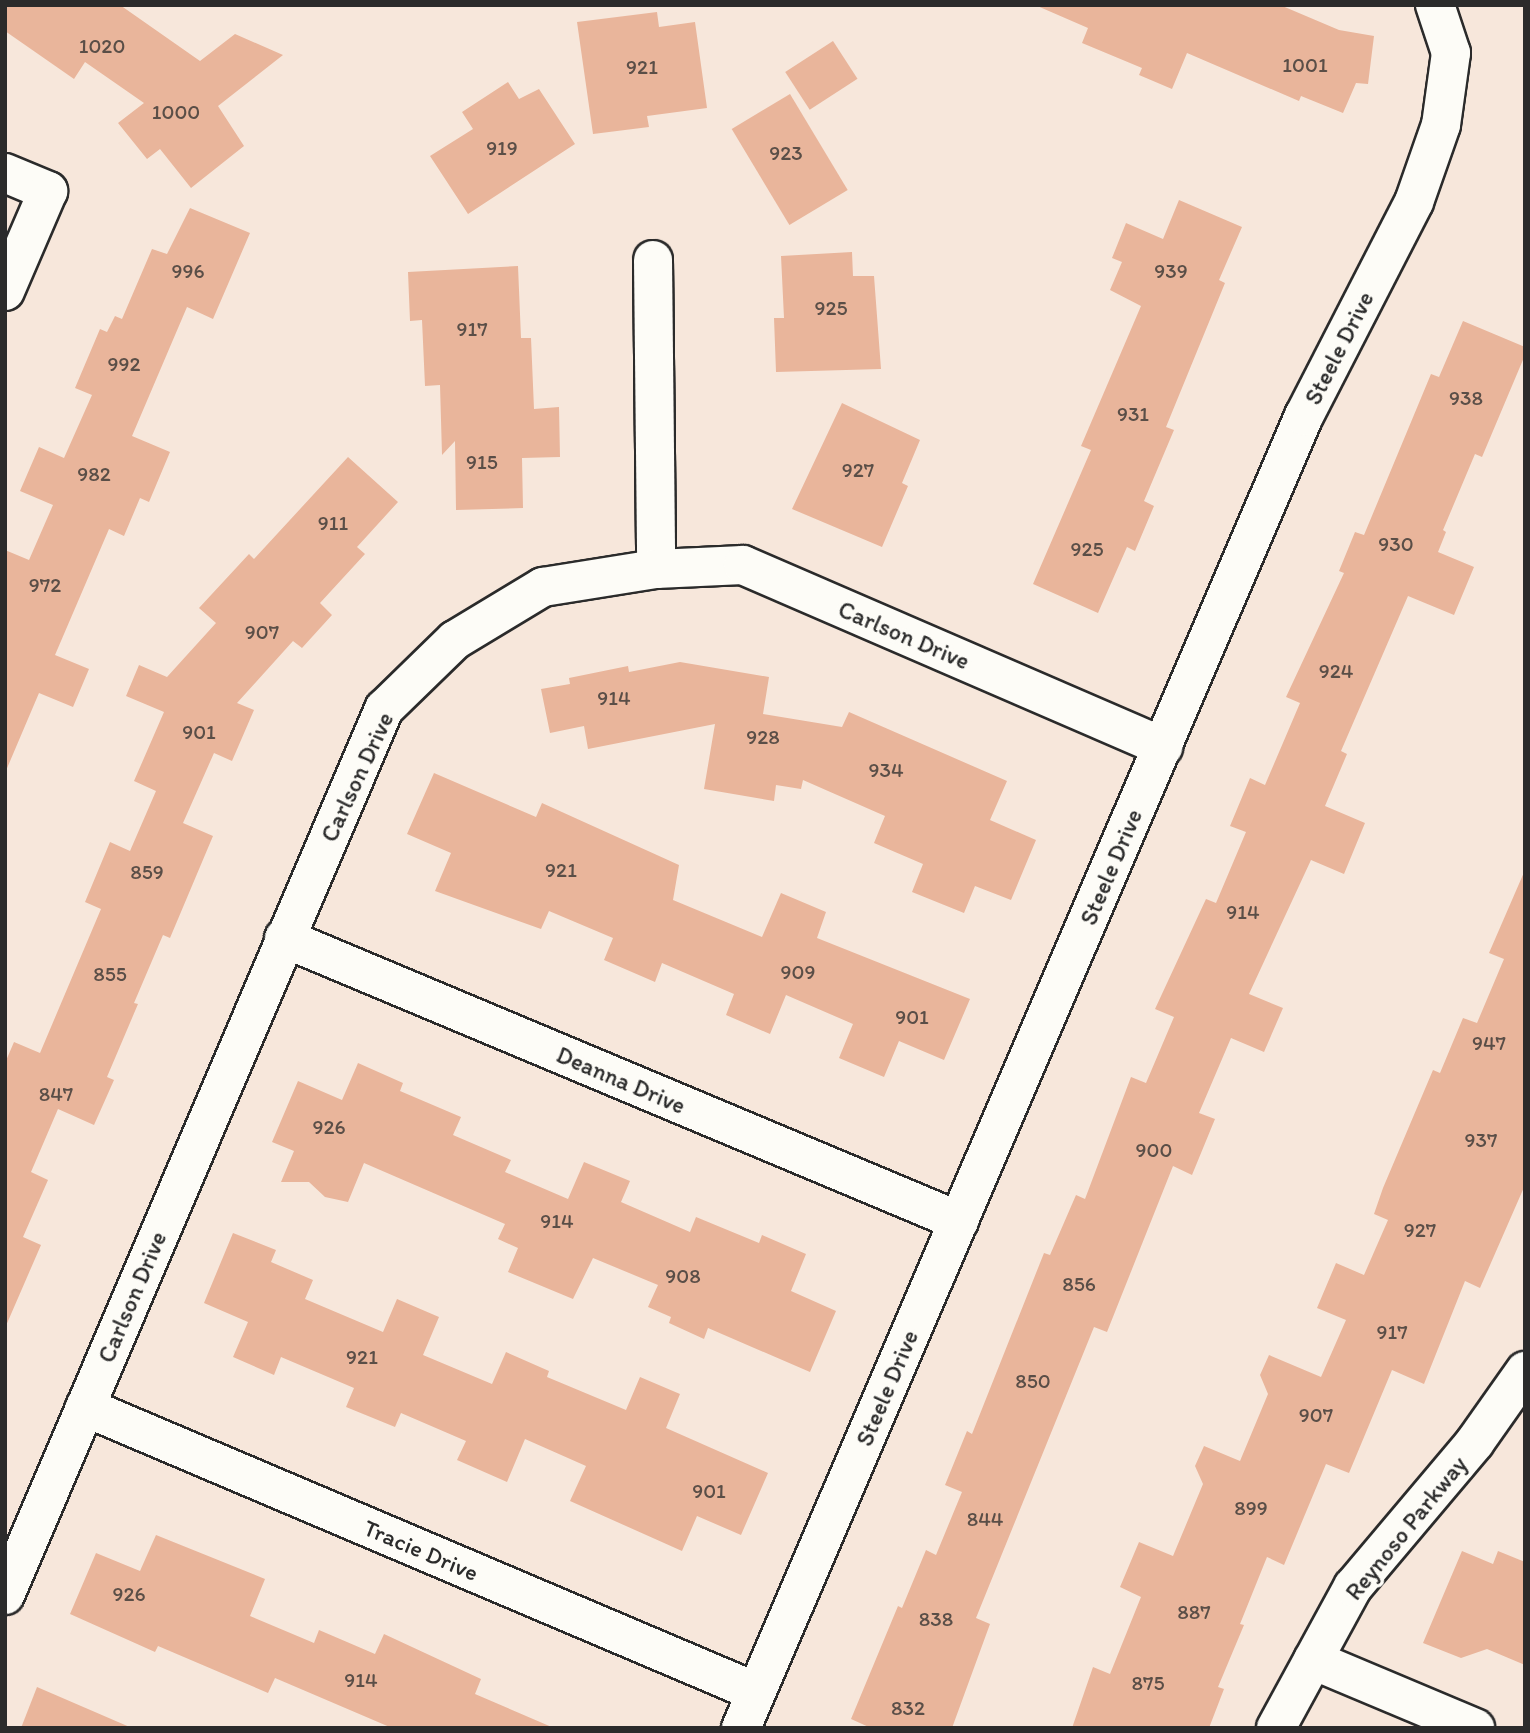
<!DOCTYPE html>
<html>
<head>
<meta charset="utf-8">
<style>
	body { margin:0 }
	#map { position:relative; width:1530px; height:1733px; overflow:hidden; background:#f7e7db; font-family:Itim,sans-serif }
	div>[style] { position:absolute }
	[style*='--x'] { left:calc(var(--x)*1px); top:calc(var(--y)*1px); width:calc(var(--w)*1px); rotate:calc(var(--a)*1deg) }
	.building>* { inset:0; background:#e9b59b; transform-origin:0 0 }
	.roads { filter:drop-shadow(2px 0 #2b2b2b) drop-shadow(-2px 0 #2b2b2b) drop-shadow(0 2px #2b2b2b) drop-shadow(0 -2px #2b2b2b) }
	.minor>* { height:38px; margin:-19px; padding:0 19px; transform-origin:19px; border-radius:19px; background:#fdfcf7 }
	span { translate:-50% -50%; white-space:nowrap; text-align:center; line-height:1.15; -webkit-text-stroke:7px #fdfcf7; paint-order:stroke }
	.number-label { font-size:21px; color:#5a4e47 }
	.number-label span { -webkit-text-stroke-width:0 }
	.street-label { font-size:24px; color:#2b2b2b }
	.frame { position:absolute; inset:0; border:7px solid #2b2b2b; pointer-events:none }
</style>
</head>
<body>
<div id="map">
	<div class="building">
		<div style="clip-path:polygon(5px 5px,120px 5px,200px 61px,235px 34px,283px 55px,218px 106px,244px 146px,191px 188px,160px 149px,147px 159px,118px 123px,144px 103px,85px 62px,74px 79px,5px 31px)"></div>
		<div style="clip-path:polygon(1035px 5px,1280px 5px,1339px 30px,1374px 36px,1368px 84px,1356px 83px,1343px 113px,1301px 96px,1299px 101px,1187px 53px,1172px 89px,1139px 75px,1142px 68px,1082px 43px,1088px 28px)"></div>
		<div style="clip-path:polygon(657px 12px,659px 27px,695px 22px,707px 108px,647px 116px,649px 127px,593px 134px,577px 22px)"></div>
		<div style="left:833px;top:41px;width:45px;height:57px;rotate:57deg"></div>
		<div style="clip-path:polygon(508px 82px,519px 99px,539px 89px,575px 144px,468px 214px,430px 156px,473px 129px,462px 112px)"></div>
		<div style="left:790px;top:94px;width:112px;height:68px;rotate:59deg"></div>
		<div style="clip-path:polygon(1179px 200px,1242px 227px,1219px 280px,1225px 283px,1166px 427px,1174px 430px,1144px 501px,1154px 506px,1135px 551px,1127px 547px,1098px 613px,1033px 584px,1091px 450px,1081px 446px,1141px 306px,1110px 290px,1122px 262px,1112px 258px,1126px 223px,1163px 239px)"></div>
		<div style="clip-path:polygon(190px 208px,250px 233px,213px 319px,187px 307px,132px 436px,170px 452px,149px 502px,140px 498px,124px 536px,109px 529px,55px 655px,89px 669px,73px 707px,39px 693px,5px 773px,5px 550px,29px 560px,53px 505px,20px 491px,39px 447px,64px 458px,92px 395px,75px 388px,100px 329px,107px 332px,115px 316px,122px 319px,152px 249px,167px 254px)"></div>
		<div style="clip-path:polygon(852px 252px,853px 276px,874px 276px,881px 369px,776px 372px,774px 318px,784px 318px,781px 256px)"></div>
		<div style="clip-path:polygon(518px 266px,521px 338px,531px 338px,534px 409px,559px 407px,560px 457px,522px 458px,523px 508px,456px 510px,455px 441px,442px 455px,440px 385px,425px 386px,422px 320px,410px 321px,408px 272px)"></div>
		<div style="clip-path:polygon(1463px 321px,1525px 347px,1525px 355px,1482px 457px,1475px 454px,1443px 530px,1446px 532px,1438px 552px,1474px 567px,1454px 615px,1408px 596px,1341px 751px,1347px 754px,1325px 806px,1365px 823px,1344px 874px,1311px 860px,1249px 994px,1283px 1008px,1264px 1052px,1231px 1038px,1199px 1113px,1215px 1119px,1192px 1175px,1173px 1166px,1107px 1332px,1094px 1327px,976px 1618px,990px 1624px,952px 1728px,871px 1728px,851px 1719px,898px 1606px,902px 1608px,926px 1550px,936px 1555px,962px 1492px,945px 1485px,967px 1431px,972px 1434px,1044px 1253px,1050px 1255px,1076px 1195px,1085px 1199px,1131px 1077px,1146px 1083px,1174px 1017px,1155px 1009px,1206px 899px,1216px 903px,1246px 832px,1230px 826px,1250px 778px,1265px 785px,1300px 703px,1286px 697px,1344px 573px,1339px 571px,1355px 532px,1364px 535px,1431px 374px,1439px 377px)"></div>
		<div style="clip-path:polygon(842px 403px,920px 440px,902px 483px,908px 486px,882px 547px,792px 509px)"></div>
		<div style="clip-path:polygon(348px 457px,398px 502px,357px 547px,365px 554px,320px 603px,332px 615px,302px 648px,293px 641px,237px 703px,254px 710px,232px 761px,214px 753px,183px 823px,213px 836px,170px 938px,163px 935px,134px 1003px,138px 1004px,107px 1077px,114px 1080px,94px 1125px,58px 1109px,31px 1172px,48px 1180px,23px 1237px,41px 1245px,5px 1328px,5px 1063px,14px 1042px,40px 1053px,101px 909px,85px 902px,110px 842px,130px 851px,156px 791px,134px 781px,164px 712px,126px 696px,139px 665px,167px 677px,216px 623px,199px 608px,249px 554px,254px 559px)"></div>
		<div style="clip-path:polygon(680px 662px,769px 677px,763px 714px,842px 727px,849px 712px,1007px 781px,990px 820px,1036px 840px,1011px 900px,975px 886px,964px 913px,912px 892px,923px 864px,874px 843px,885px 816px,803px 780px,801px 789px,776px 785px,774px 801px,704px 789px,715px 724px,588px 749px,584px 726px,550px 733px,541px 689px,570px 684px,569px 678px,628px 666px,629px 672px)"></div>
		<div style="clip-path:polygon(434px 773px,536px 817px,542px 803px,679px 865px,673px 900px,762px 937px,781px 893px,826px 912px,817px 938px,970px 999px,944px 1060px,899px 1041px,884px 1077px,839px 1058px,853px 1024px,786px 995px,770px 1034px,726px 1015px,734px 994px,662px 963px,655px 982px,604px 960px,613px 938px,549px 911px,541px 929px,435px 891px,451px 853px,407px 834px)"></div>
		<div style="clip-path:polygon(1525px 870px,1525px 1185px,1480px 1288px,1465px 1281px,1424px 1384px,1392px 1370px,1349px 1473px,1326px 1464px,1284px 1565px,1267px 1557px,1240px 1624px,1244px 1625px,1218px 1687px,1224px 1689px,1209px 1728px,1072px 1728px,1093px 1667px,1110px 1674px,1141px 1597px,1120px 1587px,1139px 1542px,1173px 1556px,1203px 1484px,1195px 1466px,1204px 1446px,1240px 1461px,1268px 1394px,1260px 1375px,1269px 1355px,1321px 1377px,1346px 1320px,1317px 1308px,1336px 1263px,1364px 1275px,1388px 1220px,1374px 1214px,1383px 1188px,1433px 1070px,1440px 1073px,1463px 1018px,1477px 1023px,1504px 959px,1489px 953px)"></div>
		<div style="clip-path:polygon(358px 1063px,403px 1083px,400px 1091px,461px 1117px,453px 1135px,511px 1160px,505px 1172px,568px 1199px,584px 1162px,630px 1181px,621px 1202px,690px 1232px,696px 1217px,759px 1243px,762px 1235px,806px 1254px,791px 1291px,836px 1311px,810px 1372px,708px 1328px,704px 1339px,669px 1323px,671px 1317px,648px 1307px,658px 1285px,593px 1258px,573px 1299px,508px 1272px,518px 1248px,498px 1239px,505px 1224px,364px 1163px,348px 1202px,325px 1197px,309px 1182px,281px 1182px,294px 1151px,272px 1142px,298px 1081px,342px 1100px)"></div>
		<div style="clip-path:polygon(233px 1233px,276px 1250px,271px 1262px,313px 1280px,305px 1299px,383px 1332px,397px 1299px,439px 1317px,423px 1355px,492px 1384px,506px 1352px,549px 1371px,547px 1377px,626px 1410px,640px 1377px,680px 1394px,666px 1428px,768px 1473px,741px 1535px,697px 1516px,682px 1551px,570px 1501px,586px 1466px,525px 1439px,507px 1482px,457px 1460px,466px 1441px,401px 1413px,395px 1427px,346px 1407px,354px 1388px,281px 1357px,274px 1375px,233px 1357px,248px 1322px,204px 1303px)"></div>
		<div style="clip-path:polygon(156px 1535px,265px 1579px,250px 1616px,314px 1643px,319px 1630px,375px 1654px,384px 1634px,481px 1679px,475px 1694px,554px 1728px,392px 1728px,275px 1678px,268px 1693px,158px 1646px,155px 1652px,70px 1614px,96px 1553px,140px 1571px)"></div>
		<div style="clip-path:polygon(1462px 1551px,1493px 1564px,1498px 1551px,1525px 1562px,1525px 1665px,1487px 1649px,1461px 1658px,1423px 1643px)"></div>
		<div style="clip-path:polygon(37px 1687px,132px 1728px,21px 1728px)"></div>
	</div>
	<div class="roads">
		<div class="minor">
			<div style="--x:5;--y:173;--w:47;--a:22.7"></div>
			<div style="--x:48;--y:191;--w:109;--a:113.3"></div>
			<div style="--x:653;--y:260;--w:309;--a:89.4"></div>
			<div style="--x:284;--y:938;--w:732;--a:22.75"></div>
			<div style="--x:85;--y:1407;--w:729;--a:23.01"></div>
			<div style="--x:5;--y:1595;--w:964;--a:-66.84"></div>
			<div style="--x:384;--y:709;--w:99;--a:-44.2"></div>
			<div style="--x:455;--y:640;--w:103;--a:-31.1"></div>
			<div style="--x:543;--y:587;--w:114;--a:-9.1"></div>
			<div style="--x:656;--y:569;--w:87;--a:-2.6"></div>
			<div style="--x:743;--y:565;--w:458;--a:23.4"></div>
			<div style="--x:1313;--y:1660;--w:176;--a:22.8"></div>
			<div style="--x:741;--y:1728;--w:1428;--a:-66.78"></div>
			<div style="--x:1304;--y:416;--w:241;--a:-62.8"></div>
			<div style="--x:1414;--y:202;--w:82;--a:-70.7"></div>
			<div style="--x:1441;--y:125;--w:73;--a:-82.1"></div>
			<div style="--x:1451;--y:53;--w:51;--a:-108.4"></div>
			<div style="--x:1276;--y:1728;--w:161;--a:-61.4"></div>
			<div style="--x:1353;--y:1587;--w:189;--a:-49.9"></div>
			<div style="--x:1475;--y:1442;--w:87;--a:-54.8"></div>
		</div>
	</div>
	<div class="number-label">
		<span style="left:102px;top:46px">1020</span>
		<span style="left:1305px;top:65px">1001</span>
		<span style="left:642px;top:67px">921</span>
		<span style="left:176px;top:112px">1000</span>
		<span style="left:502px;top:148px">919</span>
		<span style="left:786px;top:153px">923</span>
		<span style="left:188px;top:271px">996</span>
		<span style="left:1171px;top:271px">939</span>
		<span style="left:831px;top:308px">925</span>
		<span style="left:472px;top:329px">917</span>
		<span style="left:124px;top:364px">992</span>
		<span style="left:1466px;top:398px">938</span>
		<span style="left:1133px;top:414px">931</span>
		<span style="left:482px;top:462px">915</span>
		<span style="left:858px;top:470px">927</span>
		<span style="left:94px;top:474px">982</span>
		<span style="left:333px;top:523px">911</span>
		<span style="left:1396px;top:544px">930</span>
		<span style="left:1087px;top:549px">925</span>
		<span style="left:45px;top:585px">972</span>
		<span style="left:262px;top:632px">907</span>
		<span style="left:1336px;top:671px">924</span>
		<span style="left:614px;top:698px">914</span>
		<span style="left:199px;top:732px">901</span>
		<span style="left:763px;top:737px">928</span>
		<span style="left:886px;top:770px">934</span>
		<span style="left:561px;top:870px">921</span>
		<span style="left:147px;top:872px">859</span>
		<span style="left:1243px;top:912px">914</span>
		<span style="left:798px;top:972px">909</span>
		<span style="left:110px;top:974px">855</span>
		<span style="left:912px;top:1017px">901</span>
		<span style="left:1489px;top:1043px">947</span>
		<span style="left:56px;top:1094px">847</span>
		<span style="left:329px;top:1127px">926</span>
		<span style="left:1481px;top:1140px">937</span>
		<span style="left:1154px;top:1150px">900</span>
		<span style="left:557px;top:1221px">914</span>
		<span style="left:1420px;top:1230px">927</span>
		<span style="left:683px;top:1276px">908</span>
		<span style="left:1079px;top:1284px">856</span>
		<span style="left:1392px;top:1332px">917</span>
		<span style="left:362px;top:1357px">921</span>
		<span style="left:1033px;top:1381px">850</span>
		<span style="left:1316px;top:1415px">907</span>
		<span style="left:709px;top:1491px">901</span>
		<span style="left:1251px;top:1508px">899</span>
		<span style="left:985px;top:1519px">844</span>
		<span style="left:129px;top:1594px">926</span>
		<span style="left:1194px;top:1612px">887</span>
		<span style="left:936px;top:1619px">838</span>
		<span style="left:361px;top:1680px">914</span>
		<span style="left:1148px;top:1683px">875</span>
		<span style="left:908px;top:1708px">832</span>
	</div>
	<div class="street-label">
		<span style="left:1339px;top:348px;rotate:-63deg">Steele Drive</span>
		<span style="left:904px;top:635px;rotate:23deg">Carlson Drive</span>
		<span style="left:357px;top:777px;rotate:-65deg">Carlson Drive</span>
		<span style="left:1111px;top:867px;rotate:-67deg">Steele Drive</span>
		<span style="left:621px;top:1080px;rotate:23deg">Deanna Drive</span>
		<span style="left:132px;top:1297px;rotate:-67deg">Carlson Drive</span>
		<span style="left:887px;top:1388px;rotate:-67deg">Steele Drive</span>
		<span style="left:1406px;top:1528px;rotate:-51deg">Reynoso Parkway</span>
		<span style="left:421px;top:1550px;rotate:23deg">Tracie Drive</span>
	</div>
	<div class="frame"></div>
</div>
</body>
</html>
